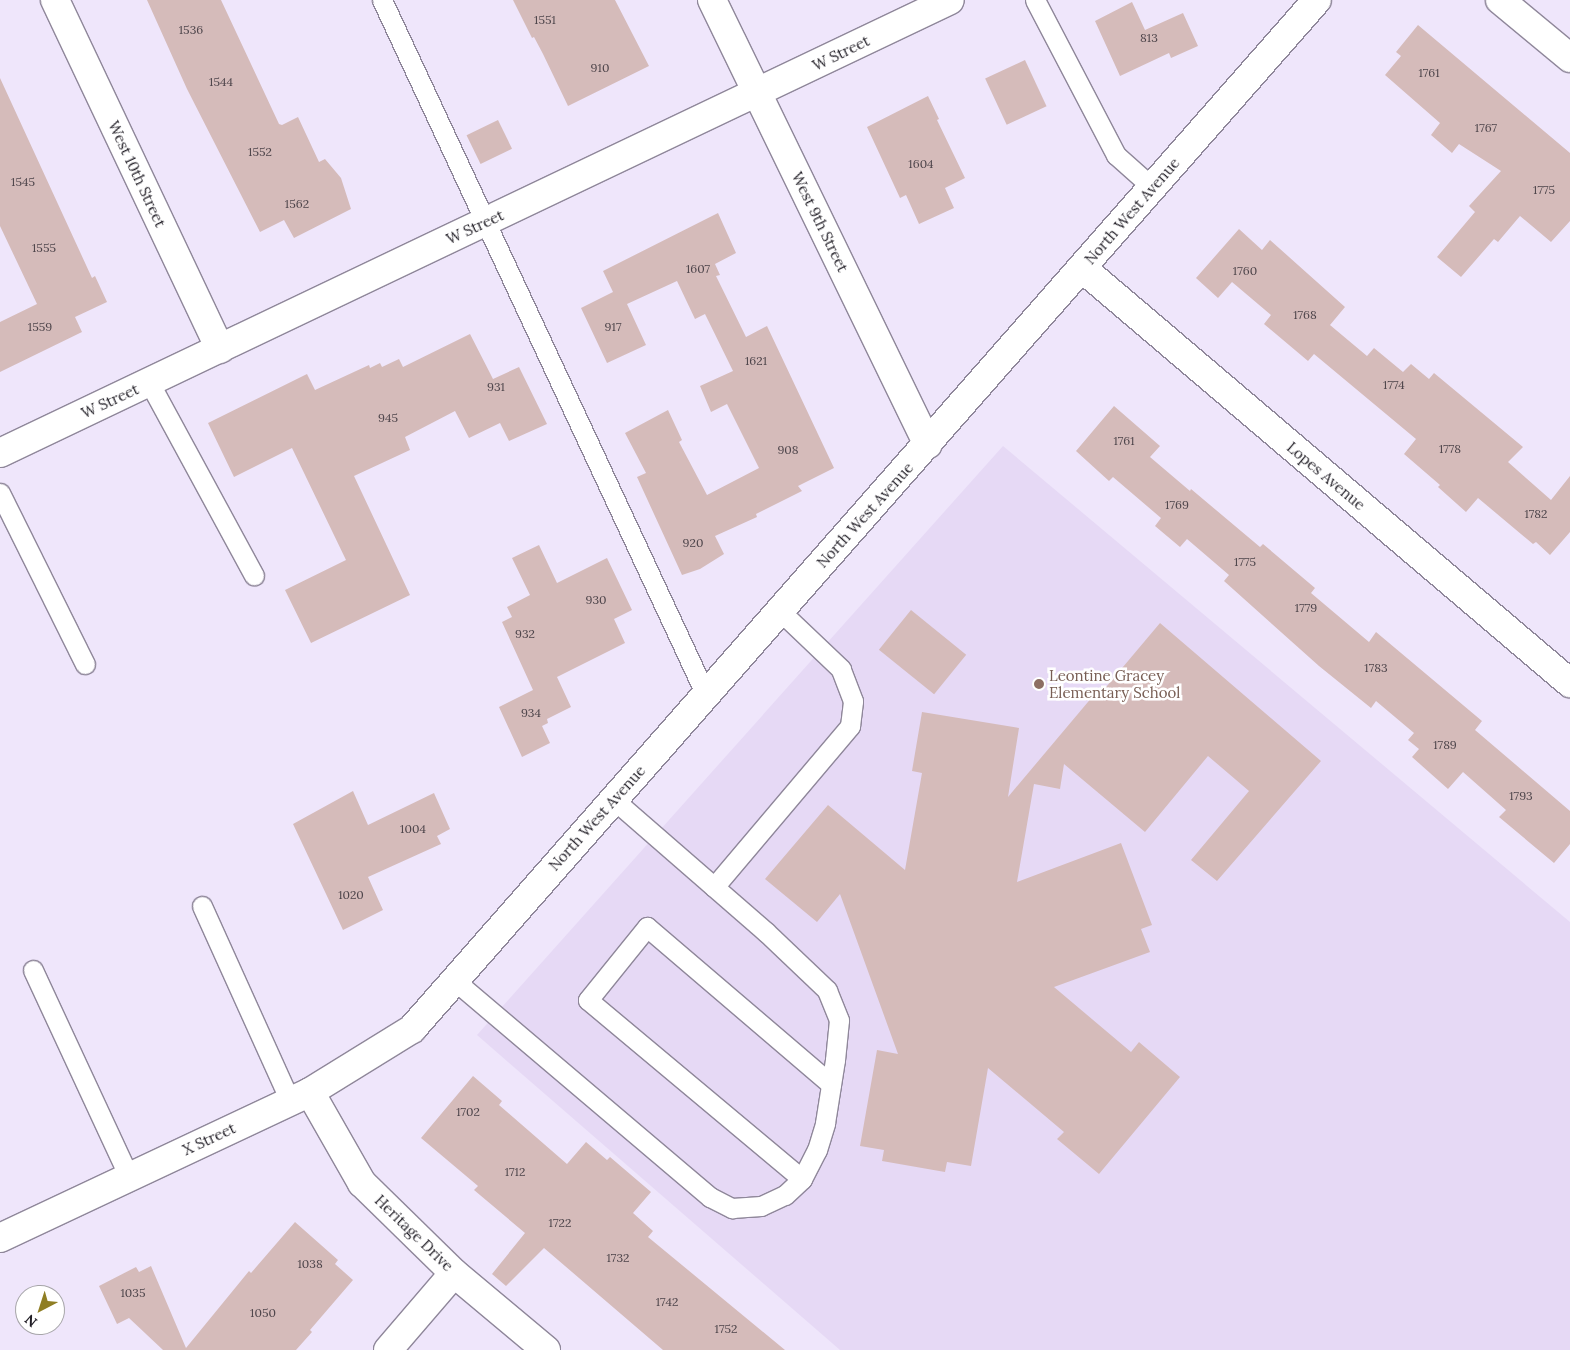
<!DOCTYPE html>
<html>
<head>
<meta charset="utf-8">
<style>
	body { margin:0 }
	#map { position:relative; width:1570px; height:1350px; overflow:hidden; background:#efe6fb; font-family:Lora,serif }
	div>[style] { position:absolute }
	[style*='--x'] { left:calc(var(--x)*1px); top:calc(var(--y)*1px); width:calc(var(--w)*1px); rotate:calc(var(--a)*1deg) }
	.built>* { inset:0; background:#e6d9f5 }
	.building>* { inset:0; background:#d5bbba; transform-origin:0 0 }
	.roads { filter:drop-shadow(1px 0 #8f879a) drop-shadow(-1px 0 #8f879a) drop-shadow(0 1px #8f879a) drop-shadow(0 -1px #8f879a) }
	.service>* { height:19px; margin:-9.5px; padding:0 9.5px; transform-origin:9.5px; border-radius:9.5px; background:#fff }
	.minor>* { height:28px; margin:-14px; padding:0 14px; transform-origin:14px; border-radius:14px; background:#fff }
	.dots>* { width:14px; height:14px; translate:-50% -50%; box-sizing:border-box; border:2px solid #fff; border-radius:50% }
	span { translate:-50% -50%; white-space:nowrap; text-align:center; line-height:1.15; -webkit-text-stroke:5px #fff; paint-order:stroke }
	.number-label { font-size:12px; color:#4e454b }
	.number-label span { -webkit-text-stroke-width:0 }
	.street-label { font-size:15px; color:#211e26 }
	.education-label { font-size:15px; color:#785e54 }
	.left { translate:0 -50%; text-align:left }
	.north { position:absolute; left:15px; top:1285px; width:50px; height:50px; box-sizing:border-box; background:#fff; border:1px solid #a6a5a8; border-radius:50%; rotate:220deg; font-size:14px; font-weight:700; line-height:20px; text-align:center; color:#211e26 }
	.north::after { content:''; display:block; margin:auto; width:18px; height:22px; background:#8f7e24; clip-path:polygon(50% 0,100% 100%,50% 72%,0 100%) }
</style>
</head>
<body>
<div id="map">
	<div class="built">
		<div style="clip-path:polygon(1003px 446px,1570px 922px,1570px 1350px,840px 1350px,477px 1035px)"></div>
	</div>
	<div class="building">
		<div style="clip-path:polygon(147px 0,221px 0,279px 124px,282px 125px,298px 117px,319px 162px,325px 159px,341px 178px,351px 209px,294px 238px,284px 220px,260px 232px,187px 89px)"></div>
		<div style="clip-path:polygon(513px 0,615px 0,649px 66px,568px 106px,543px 54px,534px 37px,532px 38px)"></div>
		<div style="clip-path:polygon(1132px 2px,1145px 30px,1183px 13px,1198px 46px,1171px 58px,1169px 53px,1120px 76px,1095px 21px)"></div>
		<div style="clip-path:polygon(1418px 25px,1570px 153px,1570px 221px,1551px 242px,1520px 216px,1498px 242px,1494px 239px,1461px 277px,1437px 257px,1475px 212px,1469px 206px,1501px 171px,1459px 144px,1452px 153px,1431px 135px,1440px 123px,1385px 75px,1401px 56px,1396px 52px)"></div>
		<div style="left:1025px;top:60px;width:51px;height:44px;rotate:65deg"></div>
		<div style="clip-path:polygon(0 78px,92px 278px,95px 276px,107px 302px,75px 317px,82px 332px,0 372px,0 322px,37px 304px,0 226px)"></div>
		<div style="clip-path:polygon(928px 96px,939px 119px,937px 120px,965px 178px,945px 188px,954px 208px,919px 224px,906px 195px,900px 198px,867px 127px)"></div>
		<div style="left:498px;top:120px;width:32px;height:35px;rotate:64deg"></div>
		<div style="clip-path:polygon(718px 213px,736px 253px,715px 264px,720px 275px,716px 276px,746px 337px,767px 326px,834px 468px,798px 486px,802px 491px,756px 514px,757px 517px,715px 536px,724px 554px,700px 569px,682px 575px,637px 477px,646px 473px,625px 433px,668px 410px,682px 440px,679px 442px,707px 495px,759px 468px,727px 404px,711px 412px,700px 386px,733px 371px,705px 314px,695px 319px,677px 281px,627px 304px,646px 345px,607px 363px,581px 308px,613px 292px,603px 271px)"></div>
		<div style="clip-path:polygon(1239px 229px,1262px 250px,1270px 240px,1345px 307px,1330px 325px,1367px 356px,1374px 348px,1403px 372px,1411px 364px,1429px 379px,1434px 373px,1523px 447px,1508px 462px,1551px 500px,1570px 476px,1570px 532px,1550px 555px,1536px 542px,1533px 544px,1478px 498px,1466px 512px,1438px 487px,1440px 485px,1404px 454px,1416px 439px,1314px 354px,1308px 361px,1264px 324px,1271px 315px,1232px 282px,1218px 298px,1196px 278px)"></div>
		<div style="clip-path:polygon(470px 334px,493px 379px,519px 367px,547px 424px,509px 441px,500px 423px,469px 438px,455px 411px,405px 437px,410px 450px,354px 476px,410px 595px,311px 643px,285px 590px,346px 560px,292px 448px,234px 477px,208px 423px,307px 374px,315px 390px,369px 365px,370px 368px,380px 363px,382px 367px,399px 359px,403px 367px)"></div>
		<div style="clip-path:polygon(1114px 406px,1160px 446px,1150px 457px,1190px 491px,1191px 489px,1260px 547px,1263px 544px,1315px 588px,1311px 593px,1369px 642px,1376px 632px,1482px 721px,1475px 730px,1570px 811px,1570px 844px,1554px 863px,1499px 817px,1506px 810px,1463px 772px,1448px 789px,1412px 757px,1419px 749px,1408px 740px,1414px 733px,1376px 701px,1371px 708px,1319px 666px,1224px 581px,1229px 575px,1187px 539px,1180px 547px,1155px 526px,1161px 518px,1113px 477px,1109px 481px,1076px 451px)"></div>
		<div style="clip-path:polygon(539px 545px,557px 583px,607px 558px,632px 610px,614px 619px,625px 643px,557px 677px,571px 707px,547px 719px,548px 723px,542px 726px,550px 743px,522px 757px,499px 707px,533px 690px,502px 622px,512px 617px,507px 607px,530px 595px,512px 558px)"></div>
		<div style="left:911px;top:610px;width:71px;height:51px;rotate:39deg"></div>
		<div style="clip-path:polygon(1160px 623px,1321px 761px,1217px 881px,1191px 860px,1249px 791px,1208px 756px,1145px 832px,1064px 764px,1060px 789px,1034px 784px,1017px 882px,1121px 843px,1152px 925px,1141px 929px,1150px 952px,1054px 987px,1131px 1052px,1139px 1042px,1180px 1077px,1099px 1174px,1057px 1139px,1064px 1132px,988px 1068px,971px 1166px,947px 1162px,945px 1172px,882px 1161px,884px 1150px,860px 1146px,877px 1050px,898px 1054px,840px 894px,817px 922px,765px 879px,828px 805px,905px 870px,922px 773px,912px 771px,922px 712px,1019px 728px,1008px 797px,1093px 696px,1096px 699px)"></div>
		<div style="clip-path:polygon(353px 791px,368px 825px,434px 793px,450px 829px,437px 836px,441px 844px,368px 877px,383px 910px,343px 930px,293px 824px)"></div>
		<div style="clip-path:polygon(473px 1076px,502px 1101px,499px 1105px,567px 1164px,586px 1142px,607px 1160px,610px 1157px,651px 1192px,633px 1213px,653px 1231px,648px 1237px,785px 1350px,663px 1350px,544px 1248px,506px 1286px,492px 1274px,525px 1233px,474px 1190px,478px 1186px,421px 1138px)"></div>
		<div style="clip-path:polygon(295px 1222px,338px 1260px,335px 1264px,353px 1280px,310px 1330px,312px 1332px,296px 1350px,163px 1350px,129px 1318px,117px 1324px,99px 1286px,136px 1267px,139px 1272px,151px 1266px,186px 1348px,249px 1271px,251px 1273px)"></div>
	</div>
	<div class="roads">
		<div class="service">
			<div style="--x:382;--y:0;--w:767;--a:65.01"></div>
			<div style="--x:1035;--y:0;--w:175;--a:62.4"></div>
			<div style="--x:1116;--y:155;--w:50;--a:41.7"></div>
			<div style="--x:149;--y:382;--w:220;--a:61.5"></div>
			<div style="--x:0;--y:493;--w:191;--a:63.6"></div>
			<div style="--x:714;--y:887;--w:211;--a:-49.8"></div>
			<div style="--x:850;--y:726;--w:25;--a:-83"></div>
			<div style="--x:853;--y:701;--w:34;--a:-111"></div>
			<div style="--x:841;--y:669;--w:84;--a:-136.4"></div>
			<div style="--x:202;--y:906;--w:214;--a:65.7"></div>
			<div style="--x:33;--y:970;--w:228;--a:65.1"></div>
			<div style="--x:454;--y:980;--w:336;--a:40.3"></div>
			<div style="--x:710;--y:1197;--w:25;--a:27"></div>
			<div style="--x:732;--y:1208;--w:29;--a:-4"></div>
			<div style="--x:761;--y:1206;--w:26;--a:-25"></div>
			<div style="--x:785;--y:1195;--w:23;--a:-43"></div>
			<div style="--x:802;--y:1179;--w:33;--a:-63"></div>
			<div style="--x:817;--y:1150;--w:28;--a:-73"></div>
			<div style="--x:825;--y:1123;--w:64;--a:-81"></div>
			<div style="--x:835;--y:1060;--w:40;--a:-84.3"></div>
			<div style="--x:839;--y:1020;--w:32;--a:-112"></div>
			<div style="--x:827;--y:990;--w:84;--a:-136.4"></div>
			<div style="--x:766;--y:932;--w:201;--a:-139"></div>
			<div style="--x:802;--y:1179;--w:279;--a:-140.1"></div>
			<div style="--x:588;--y:1000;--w:94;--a:-51.1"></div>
			<div style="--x:647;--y:927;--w:242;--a:40.5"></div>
		</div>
		<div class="minor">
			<div style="--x:55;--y:0;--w:386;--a:64.7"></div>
			<div style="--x:712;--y:0;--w:494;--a:64.1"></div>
			<div style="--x:1500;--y:0;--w:91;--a:39.6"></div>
			<div style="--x:1082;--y:268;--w:641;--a:40.38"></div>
			<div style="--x:0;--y:453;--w:1052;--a:-25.49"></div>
			<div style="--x:310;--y:1092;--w:105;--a:60.3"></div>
			<div style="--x:362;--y:1183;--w:129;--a:44.4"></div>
			<div style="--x:454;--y:1273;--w:120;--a:39.9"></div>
			<div style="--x:0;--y:1238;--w:343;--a:-25.2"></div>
			<div style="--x:310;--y:1092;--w:120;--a:-31.7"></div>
			<div style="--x:412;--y:1029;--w:1370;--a:-48.67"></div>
			<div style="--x:388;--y:1350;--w:101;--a:-49.4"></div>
		</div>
	</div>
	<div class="dots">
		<div style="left:1039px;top:684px;background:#8d6e63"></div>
	</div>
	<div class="number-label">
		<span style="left:545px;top:20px">1551</span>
		<span style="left:191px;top:30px">1536</span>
		<span style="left:1149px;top:38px">813</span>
		<span style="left:600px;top:68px">910</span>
		<span style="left:1429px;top:73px">1761</span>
		<span style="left:221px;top:82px">1544</span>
		<span style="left:1486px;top:128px">1767</span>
		<span style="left:260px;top:152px">1552</span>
		<span style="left:921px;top:164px">1604</span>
		<span style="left:23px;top:182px">1545</span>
		<span style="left:1544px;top:190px">1775</span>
		<span style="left:297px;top:204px">1562</span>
		<span style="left:44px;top:248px">1555</span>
		<span style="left:698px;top:269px">1607</span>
		<span style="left:1245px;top:271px">1760</span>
		<span style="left:1305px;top:315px">1768</span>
		<span style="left:40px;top:327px">1559</span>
		<span style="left:613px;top:327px">917</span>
		<span style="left:756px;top:361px">1621</span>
		<span style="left:1394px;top:385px">1774</span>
		<span style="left:496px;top:387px">931</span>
		<span style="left:388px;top:418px">945</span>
		<span style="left:1124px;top:441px">1761</span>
		<span style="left:1450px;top:449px">1778</span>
		<span style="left:788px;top:450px">908</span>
		<span style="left:1177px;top:505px">1769</span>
		<span style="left:1536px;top:514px">1782</span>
		<span style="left:693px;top:543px">920</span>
		<span style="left:1245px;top:562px">1775</span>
		<span style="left:596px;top:600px">930</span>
		<span style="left:1306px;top:608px">1779</span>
		<span style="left:525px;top:634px">932</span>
		<span style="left:1376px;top:668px">1783</span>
		<span style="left:531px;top:713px">934</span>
		<span style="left:1445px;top:745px">1789</span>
		<span style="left:1521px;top:796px">1793</span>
		<span style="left:413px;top:829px">1004</span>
		<span style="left:351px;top:895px">1020</span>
		<span style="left:468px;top:1112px">1702</span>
		<span style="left:515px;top:1172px">1712</span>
		<span style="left:560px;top:1223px">1722</span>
		<span style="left:618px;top:1258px">1732</span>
		<span style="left:310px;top:1264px">1038</span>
		<span style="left:133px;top:1293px">1035</span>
		<span style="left:667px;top:1302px">1742</span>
		<span style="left:263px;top:1313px">1050</span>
		<span style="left:726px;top:1329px">1752</span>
	</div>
	<div class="street-label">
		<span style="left:841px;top:53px;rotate:-26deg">W Street</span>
		<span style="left:137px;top:174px;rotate:65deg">West 10th Street</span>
		<span style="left:1132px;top:211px;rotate:-49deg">North West Avenue</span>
		<span style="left:820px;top:222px;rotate:64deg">West 9th Street</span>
		<span style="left:475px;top:227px;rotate:-25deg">W Street</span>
		<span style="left:110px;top:401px;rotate:-25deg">W Street</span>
		<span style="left:1326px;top:476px;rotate:40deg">Lopes Avenue</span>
		<span style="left:865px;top:515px;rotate:-48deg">North West Avenue</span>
		<span style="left:597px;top:818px;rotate:-48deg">North West Avenue</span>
		<span style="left:209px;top:1139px;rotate:-25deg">X Street</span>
		<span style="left:414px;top:1233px;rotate:44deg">Heritage Drive</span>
	</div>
	<div class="education-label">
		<span class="left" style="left:1049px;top:684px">Leontine Gracey<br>Elementary School</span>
	</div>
	<div class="north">N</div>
</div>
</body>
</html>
